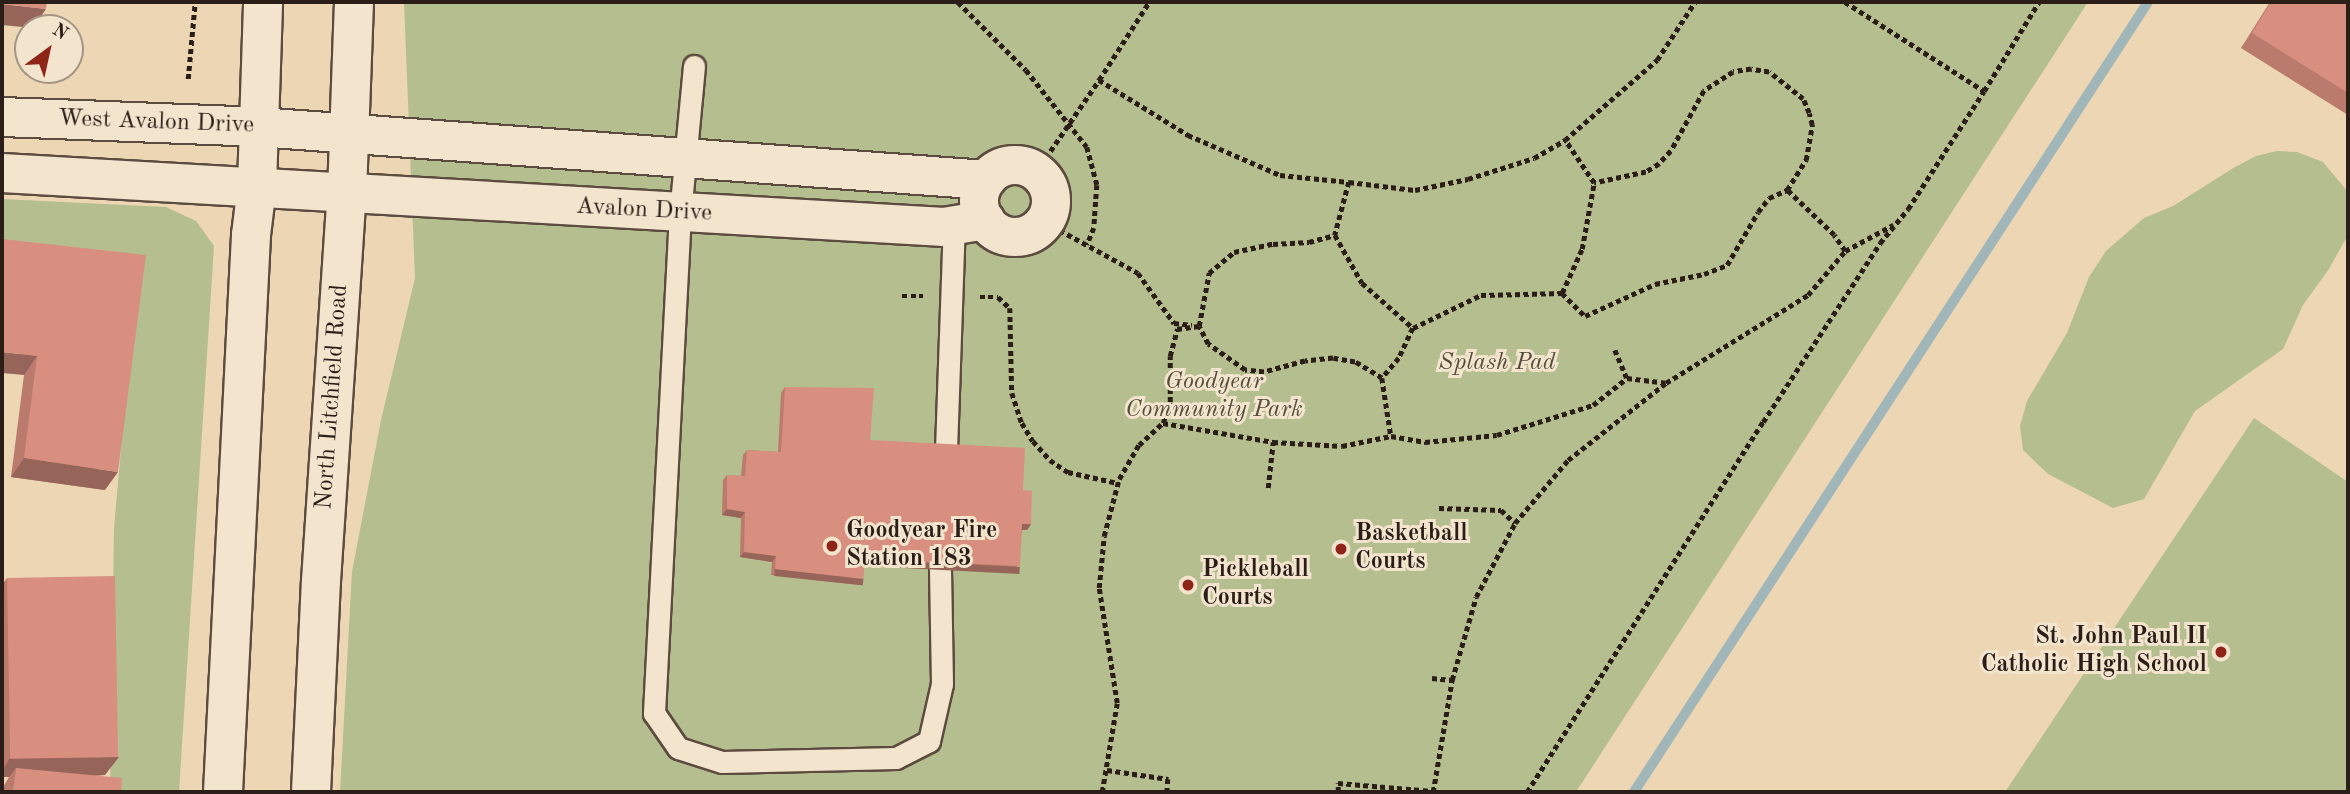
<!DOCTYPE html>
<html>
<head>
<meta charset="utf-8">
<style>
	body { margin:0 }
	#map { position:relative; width:2350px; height:794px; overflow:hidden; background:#edd6b4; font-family:"Old Standard TT",serif }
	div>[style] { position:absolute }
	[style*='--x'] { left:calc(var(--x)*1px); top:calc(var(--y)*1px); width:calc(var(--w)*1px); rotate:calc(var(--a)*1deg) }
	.green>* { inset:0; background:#b5be8f }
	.stream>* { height:10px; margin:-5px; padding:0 5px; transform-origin:5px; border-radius:5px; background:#a0b6b9 }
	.path>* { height:4.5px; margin-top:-2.25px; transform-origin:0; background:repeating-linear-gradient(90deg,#2b1d18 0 5px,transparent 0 8.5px) }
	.roads { filter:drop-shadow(2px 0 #5c4b3f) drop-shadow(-2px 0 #5c4b3f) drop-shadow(0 2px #5c4b3f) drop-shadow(0 -2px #5c4b3f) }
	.service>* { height:21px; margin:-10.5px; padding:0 10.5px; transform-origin:10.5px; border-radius:10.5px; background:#f3e4ce }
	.minor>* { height:38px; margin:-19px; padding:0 19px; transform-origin:19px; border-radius:19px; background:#f3e4ce }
	.minor>.ring { margin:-19px; padding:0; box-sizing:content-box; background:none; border:38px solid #f3e4ce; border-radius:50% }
	.secondary>* { height:38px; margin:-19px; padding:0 19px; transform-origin:19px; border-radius:19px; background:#f3e4ce }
	.wall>* { inset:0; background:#ba7b6d }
	.shaded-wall>* { inset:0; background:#976459; transform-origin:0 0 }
	.building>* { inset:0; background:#d88f7f; transform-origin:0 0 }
	.dots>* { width:19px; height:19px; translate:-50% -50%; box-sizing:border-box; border:4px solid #f3e4ce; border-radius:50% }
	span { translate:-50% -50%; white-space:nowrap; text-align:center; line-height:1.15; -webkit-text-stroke:6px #f3e4ce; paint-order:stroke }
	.street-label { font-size:24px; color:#2b1d18 }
	.park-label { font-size:24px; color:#544d3c; font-style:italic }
	.poi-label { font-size:24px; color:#2b1d18; font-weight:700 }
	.left { translate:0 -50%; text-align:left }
	.right { translate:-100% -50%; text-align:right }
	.frame { position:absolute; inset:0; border:4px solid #2b1d18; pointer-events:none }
	.north { position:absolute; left:14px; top:14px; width:70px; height:70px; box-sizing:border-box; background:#f3e4ce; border:2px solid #a39485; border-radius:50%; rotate:33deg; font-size:19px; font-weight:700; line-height:28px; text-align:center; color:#2b1d18 }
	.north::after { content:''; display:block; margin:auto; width:24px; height:32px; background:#8f2418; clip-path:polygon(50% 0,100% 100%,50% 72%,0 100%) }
</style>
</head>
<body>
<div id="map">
	<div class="green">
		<div style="clip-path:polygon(404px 2px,2088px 2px,1576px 792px,340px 792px,352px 572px,381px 420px,415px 278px)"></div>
		<div style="clip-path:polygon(2277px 151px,2297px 152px,2323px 162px,2348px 192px,2348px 235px,2329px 269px,2303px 305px,2283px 349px,2195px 411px,2144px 499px,2113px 508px,2048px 474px,2023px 450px,2020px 426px,2027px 401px,2067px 333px,2089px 277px,2106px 251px,2144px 218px,2173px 206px,2235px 167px,2256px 156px)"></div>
		<div style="clip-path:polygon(2px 199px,166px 207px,196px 221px,214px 246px,179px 792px,110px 792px,114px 528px,136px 280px,2px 271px)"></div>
		<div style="clip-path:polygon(2254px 418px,2348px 482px,2348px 792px,2005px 792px)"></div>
	</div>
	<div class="stream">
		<div style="--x:1634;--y:792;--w:942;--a:-56.95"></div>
	</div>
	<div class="path">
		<div style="--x:958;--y:2;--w:96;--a:45"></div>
		<div style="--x:1026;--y:70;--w:98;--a:51.6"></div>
		<div style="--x:1087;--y:147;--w:39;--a:75"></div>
		<div style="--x:1097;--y:185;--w:43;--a:94"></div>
		<div style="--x:1094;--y:228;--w:18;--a:112"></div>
		<div style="--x:1845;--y:2;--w:165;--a:32.6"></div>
		<div style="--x:1984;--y:91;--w:105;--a:-58.3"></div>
		<div style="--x:188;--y:79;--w:77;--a:-84.8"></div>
		<div style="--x:1099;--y:80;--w:93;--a:-57.3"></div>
		<div style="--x:1036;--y:172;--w:112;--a:-55.6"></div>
		<div style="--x:1099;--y:80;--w:105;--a:31.7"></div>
		<div style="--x:1188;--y:135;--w:100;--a:23.5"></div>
		<div style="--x:1280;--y:175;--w:69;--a:5.8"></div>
		<div style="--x:1349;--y:182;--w:55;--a:104.8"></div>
		<div style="--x:1349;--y:182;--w:66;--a:6.9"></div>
		<div style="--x:1415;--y:190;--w:54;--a:-11.7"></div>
		<div style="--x:1468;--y:179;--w:69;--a:-17.7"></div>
		<div style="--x:1534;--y:158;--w:36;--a:-30"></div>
		<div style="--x:1565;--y:140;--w:122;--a:-41"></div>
		<div style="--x:1657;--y:60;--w:69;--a:-56.8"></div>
		<div style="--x:1045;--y:222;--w:106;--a:28.7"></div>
		<div style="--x:1138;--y:273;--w:62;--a:54.2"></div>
		<div style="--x:1174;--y:323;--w:18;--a:6"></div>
		<div style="--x:1845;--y:251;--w:55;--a:-28.4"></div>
		<div style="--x:1562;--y:293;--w:33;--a:45"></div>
		<div style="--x:1585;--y:316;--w:77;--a:-24.6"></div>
		<div style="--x:1655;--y:284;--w:50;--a:-11.5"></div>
		<div style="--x:1704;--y:274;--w:25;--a:-21"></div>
		<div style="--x:1727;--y:265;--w:61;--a:-59.7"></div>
		<div style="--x:1758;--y:212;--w:18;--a:-52"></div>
		<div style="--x:1769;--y:198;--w:20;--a:-24"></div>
		<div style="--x:1787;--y:190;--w:36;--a:-58"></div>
		<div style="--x:1806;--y:160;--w:36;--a:-80"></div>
		<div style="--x:1812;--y:125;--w:12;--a:-104"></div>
		<div style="--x:1809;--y:113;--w:15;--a:-113"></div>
		<div style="--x:1803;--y:99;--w:43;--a:-141.5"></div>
		<div style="--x:1769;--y:72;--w:18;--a:-171"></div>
		<div style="--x:1751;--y:69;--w:18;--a:171"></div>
		<div style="--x:1733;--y:72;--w:35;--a:147"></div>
		<div style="--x:1704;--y:91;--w:68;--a:118.8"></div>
		<div style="--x:1671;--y:151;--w:18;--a:133"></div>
		<div style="--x:1659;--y:164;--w:15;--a:148"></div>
		<div style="--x:1646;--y:172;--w:53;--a:168.1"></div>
		<div style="--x:902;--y:296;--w:21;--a:0"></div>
		<div style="--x:980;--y:297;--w:18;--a:0"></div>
		<div style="--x:998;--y:297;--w:16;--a:43"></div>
		<div style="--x:1010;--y:308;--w:85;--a:88.7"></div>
		<div style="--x:1012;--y:393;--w:32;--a:72"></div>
		<div style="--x:1022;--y:423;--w:21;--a:59"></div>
		<div style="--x:1033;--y:441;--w:25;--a:48"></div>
		<div style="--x:1050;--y:460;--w:22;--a:34"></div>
		<div style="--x:1068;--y:472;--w:51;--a:12.4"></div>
		<div style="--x:1413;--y:328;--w:76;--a:-25.9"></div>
		<div style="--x:1481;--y:295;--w:81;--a:-1.4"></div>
		<div style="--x:1562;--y:293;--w:48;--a:-65.6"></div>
		<div style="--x:1582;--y:249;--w:67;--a:-79.7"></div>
		<div style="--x:1594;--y:183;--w:52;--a:-124"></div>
		<div style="--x:1615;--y:350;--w:30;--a:67"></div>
		<div style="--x:1627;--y:378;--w:39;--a:7"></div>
		<div style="--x:1666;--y:383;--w:167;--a:-31.8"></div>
		<div style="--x:1808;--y:295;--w:57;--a:-49.9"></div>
		<div style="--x:1845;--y:251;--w:19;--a:-125"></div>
		<div style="--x:1834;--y:235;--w:65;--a:-136.2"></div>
		<div style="--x:1382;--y:378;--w:31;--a:-149"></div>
		<div style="--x:1355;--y:362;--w:22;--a:-170"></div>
		<div style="--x:1333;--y:358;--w:28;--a:174"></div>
		<div style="--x:1305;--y:361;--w:42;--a:165"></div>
		<div style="--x:1264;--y:372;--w:19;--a:-174"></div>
		<div style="--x:1245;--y:370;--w:45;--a:-144.9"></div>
		<div style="--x:1208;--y:344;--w:20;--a:-117"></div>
		<div style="--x:1199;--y:326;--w:54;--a:-79.3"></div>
		<div style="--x:1209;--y:273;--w:33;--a:-40"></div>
		<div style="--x:1234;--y:252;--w:40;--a:-12"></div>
		<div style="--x:1273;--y:244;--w:36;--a:-3"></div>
		<div style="--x:1309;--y:242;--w:27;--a:-15"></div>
		<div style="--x:1335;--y:235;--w:55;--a:60.6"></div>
		<div style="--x:1362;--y:283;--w:68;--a:41.4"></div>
		<div style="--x:1413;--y:328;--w:33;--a:115"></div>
		<div style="--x:1399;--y:358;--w:26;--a:130"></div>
		<div style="--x:1382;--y:378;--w:59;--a:81.2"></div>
		<div style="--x:1163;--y:423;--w:112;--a:9.8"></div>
		<div style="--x:1273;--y:442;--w:69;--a:3.3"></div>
		<div style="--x:1342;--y:446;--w:50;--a:-11.5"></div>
		<div style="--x:1391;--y:436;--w:35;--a:10"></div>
		<div style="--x:1425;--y:442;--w:72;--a:-5.6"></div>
		<div style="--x:1497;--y:435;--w:101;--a:-17.4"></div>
		<div style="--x:1593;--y:405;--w:43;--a:-38.5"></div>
		<div style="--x:1268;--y:488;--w:46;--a:-83.8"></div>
		<div style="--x:1439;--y:508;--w:62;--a:1.8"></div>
		<div style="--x:1501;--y:510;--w:19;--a:43"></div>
		<div style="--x:1432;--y:678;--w:20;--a:6"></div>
		<div style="--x:1107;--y:770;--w:62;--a:8.4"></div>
		<div style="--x:1168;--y:779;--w:13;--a:94"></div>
		<div style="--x:1102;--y:792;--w:90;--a:-80.4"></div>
		<div style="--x:1117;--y:703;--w:116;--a:-98.9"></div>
		<div style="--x:1099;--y:588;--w:52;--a:-84.5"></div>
		<div style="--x:1104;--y:536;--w:59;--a:-75.3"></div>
		<div style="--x:1119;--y:479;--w:39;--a:-60"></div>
		<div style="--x:1139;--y:445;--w:33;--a:-43"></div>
		<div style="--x:1163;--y:423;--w:22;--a:-72"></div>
		<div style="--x:1170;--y:402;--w:46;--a:-90"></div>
		<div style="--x:1170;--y:356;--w:28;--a:-75"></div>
		<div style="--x:1177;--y:329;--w:22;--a:-8"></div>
		<div style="--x:1338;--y:792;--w:9;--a:-90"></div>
		<div style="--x:1338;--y:783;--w:95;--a:4.8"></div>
		<div style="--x:1433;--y:792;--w:114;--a:-80.4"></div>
		<div style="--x:1452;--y:680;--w:86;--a:-73.9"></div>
		<div style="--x:1476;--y:597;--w:84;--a:-62.2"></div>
		<div style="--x:1515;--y:523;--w:82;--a:-49.9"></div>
		<div style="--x:1568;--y:460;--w:125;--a:-38.2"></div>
		<div style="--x:1527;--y:792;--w:439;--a:-57.5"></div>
		<div style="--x:1763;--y:422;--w:214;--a:-56.8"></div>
		<div style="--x:1880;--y:243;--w:44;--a:-50.5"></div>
		<div style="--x:1908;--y:209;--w:140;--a:-57.2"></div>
	</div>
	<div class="roads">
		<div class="service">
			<div style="--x:694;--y:66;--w:148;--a:95.4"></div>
			<div style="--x:680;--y:213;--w:501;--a:92.98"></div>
			<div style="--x:654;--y:713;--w:42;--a:55.6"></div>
			<div style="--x:678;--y:748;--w:46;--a:17.7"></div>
			<div style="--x:722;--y:762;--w:174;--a:-1.3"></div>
			<div style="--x:896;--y:758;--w:37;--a:-27"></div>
			<div style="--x:929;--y:741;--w:58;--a:-77.2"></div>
			<div style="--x:942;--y:684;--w:115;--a:-91"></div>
			<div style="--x:946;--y:450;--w:224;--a:-88"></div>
		</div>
		<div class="minor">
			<div style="--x:2;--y:117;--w:256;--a:2.2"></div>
			<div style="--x:258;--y:127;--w:730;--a:4.16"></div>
			<div class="ring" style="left:979px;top:165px;width:34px;height:34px"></div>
			<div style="--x:2;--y:173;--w:944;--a:3.28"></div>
			<div style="--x:944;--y:227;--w:42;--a:-9.7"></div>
		</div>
		<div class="secondary">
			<div style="--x:223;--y:792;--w:558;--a:-87.12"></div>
			<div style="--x:251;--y:235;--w:49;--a:-83"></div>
			<div style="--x:257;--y:186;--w:184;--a:-88.1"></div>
			<div style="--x:311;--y:792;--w:211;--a:-87.3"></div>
			<div style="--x:321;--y:581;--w:389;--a:-86.2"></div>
			<div style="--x:347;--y:193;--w:191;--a:-87.9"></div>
		</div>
	</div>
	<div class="wall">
		<div style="clip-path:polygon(2270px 2px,2348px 2px,2348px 115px,2241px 48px)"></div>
		<div style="clip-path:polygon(2px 239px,105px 490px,11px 477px,24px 375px)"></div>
		<div style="clip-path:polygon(785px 387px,870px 440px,1023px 490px,1031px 524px,1027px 530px,1022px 530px,1016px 572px,864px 565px,863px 579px,859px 585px,771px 575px,772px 562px,740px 557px,741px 518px,722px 515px,723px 480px,727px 475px,741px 476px,743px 455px,747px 450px,778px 452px,781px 393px)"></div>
		<div style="clip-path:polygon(7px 578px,105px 775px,95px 776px,121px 792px,2px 792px,3px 787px,9px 777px,2px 777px,2px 585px)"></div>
	</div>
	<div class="shaded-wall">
		<div style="clip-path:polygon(2px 4px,46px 9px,33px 28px,2px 25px)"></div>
		<div style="clip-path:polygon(2px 352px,37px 356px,24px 375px,2px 373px)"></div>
		<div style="clip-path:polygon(24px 458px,118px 472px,105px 490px,11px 477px)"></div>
		<div style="clip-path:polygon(727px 509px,745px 512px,741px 518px,722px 515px)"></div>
		<div style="clip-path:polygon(1022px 524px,1031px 524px,1027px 530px,1018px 530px)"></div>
		<div style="clip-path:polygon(744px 552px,776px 556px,772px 562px,740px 557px)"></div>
		<div style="left:865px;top:559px;width:155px;height:7px;rotate:3deg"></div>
		<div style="left:775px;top:569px;width:89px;height:7px;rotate:6deg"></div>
		<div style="clip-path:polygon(119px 757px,105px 775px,15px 777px,16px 768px,9px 777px,2px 777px,2px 771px,10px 758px)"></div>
	</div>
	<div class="building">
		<div style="clip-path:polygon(2px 2px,47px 2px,46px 9px,2px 4px)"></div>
		<div style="clip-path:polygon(2271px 2px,2348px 2px,2348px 93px,2252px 33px)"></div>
		<div style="clip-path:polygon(2px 239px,146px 255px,118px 472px,24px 458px,37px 356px,2px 352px)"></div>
		<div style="clip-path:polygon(785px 387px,874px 388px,870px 440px,1025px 448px,1023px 490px,1032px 491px,1031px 524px,1022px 524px,1020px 566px,865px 559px,863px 579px,775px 569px,776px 556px,744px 552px,745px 512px,727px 509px,727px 475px,745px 476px,747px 450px,781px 452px)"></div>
		<div style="left:115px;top:576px;width:181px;height:108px;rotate:89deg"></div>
		<div style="clip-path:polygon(16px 768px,122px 778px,121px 792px,13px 792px)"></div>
	</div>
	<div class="dots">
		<div style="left:832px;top:546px;background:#8f2418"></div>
		<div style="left:1341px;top:549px;background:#8f2418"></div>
		<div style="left:1188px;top:585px;background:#8f2418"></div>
		<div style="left:2221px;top:652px;background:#8f2418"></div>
	</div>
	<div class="street-label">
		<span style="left:156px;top:123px;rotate:2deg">West Avalon Drive</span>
		<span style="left:644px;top:211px;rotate:3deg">Avalon Drive</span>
		<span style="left:333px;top:397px;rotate:-86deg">North Litchfield Road</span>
	</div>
	<div class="park-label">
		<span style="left:1497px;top:364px">Splash Pad</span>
		<span style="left:1214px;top:397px">Goodyear<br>Community Park</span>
	</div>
	<div class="poi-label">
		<span class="left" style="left:846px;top:546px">Goodyear Fire<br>Station 183</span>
		<span class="left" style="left:1355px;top:549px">Basketball<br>Courts</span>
		<span class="left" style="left:1202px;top:585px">Pickleball<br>Courts</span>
		<span class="right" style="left:2207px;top:652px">St. John Paul II<br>Catholic High School</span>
	</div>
	<div class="frame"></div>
	<div class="north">N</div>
</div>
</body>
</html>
